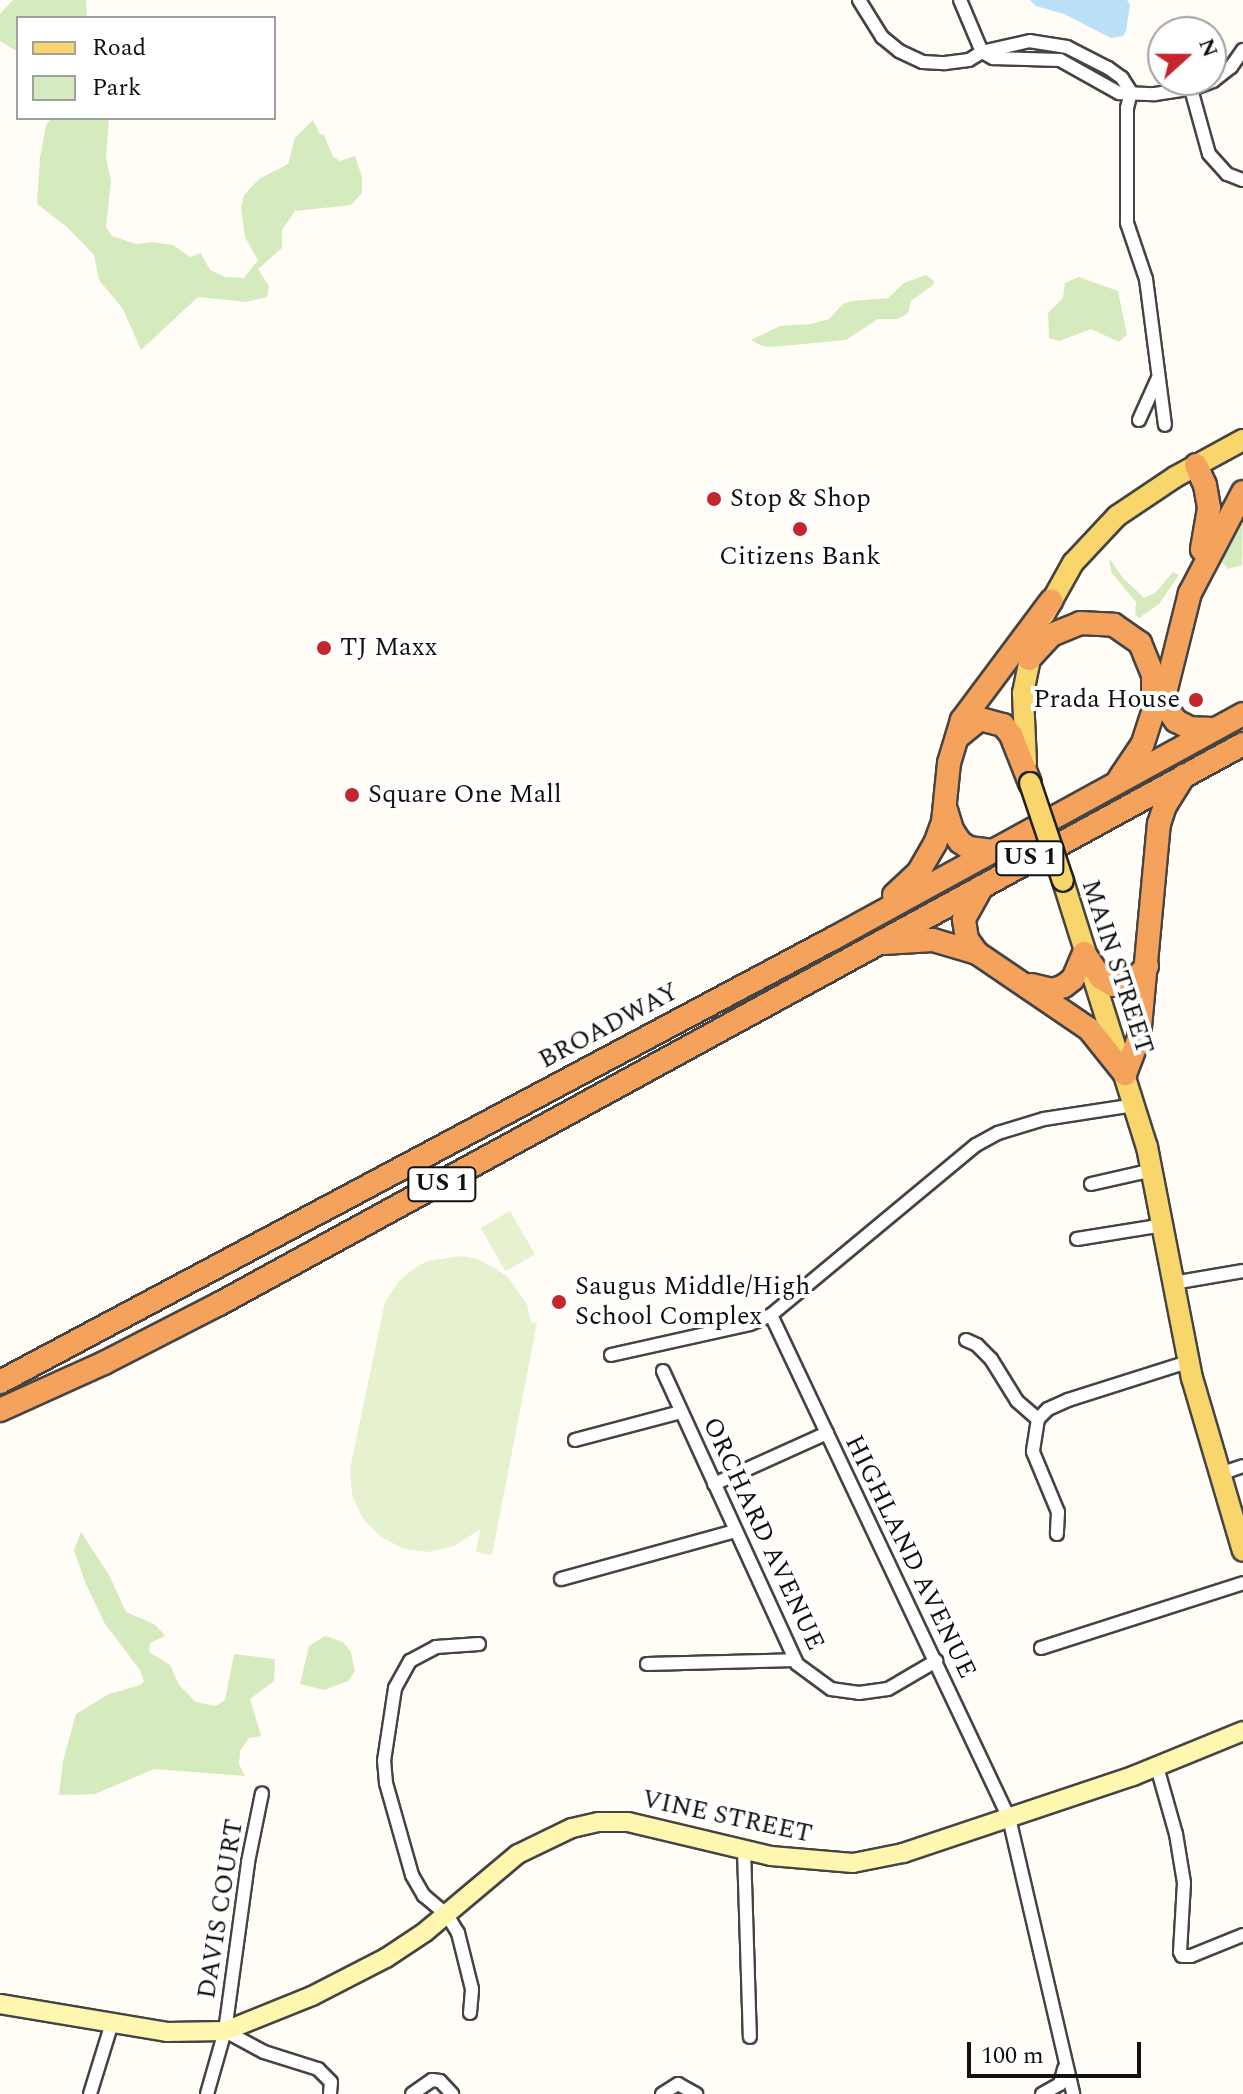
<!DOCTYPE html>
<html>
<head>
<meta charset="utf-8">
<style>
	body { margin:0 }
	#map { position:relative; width:1243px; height:2094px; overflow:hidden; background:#fffdf5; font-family:Spectral,serif }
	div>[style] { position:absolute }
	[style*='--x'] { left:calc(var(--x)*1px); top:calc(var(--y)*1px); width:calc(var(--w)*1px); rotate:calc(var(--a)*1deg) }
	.green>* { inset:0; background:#d5ebbd }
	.pitch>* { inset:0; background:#e6f2cf; transform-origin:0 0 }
	.water>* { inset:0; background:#b9e0f7 }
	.roads { filter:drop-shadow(2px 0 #444) drop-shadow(-2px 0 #444) drop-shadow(0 2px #444) drop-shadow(0 -2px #444) }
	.street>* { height:12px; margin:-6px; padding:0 6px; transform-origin:6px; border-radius:6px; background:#fff }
	.secondary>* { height:18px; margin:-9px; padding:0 9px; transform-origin:9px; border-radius:9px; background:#fff6b0 }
	.primary>* { height:20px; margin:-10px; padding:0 10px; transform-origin:10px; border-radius:10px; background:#f9d66b }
	.highway>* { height:22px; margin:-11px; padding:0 11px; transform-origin:11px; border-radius:11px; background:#f5a25d }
	.bridges { filter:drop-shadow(2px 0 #222) drop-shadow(-2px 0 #222) drop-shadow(0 2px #222) drop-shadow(0 -2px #222) }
	.primary-bridge>* { height:20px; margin:-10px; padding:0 10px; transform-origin:10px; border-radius:10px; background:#f9d66b }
	.dots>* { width:22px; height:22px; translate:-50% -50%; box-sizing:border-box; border:4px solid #fff; border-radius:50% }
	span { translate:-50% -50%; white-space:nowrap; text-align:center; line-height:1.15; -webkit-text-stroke:8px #fff; paint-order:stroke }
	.shield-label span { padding:2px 6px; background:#fff; border:2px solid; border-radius:6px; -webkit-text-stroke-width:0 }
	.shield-label { font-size:24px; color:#111; font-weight:700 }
	.poi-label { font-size:26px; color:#111 }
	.left { translate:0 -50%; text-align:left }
	.right { translate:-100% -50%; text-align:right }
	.street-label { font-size:26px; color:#111 }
	.legend { position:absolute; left:16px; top:16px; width:260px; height:104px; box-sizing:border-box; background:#fff; border:2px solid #a0a0a0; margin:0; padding:10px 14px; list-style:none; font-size:24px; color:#111 }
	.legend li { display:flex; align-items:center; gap:16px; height:40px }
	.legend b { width:40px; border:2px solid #a0a0a0 }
	.north { position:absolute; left:1147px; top:16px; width:80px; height:80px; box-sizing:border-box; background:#fff; border:2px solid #a0a0a0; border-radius:50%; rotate:69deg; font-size:22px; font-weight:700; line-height:32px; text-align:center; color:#111 }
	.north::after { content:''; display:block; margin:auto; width:28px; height:36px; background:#c4262e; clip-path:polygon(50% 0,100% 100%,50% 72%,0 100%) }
	.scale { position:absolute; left:967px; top:2042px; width:174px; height:36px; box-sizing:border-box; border:4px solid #111; border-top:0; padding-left:10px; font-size:24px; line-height:28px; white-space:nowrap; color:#111; -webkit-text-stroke:6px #fff; paint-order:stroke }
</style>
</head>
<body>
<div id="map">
	<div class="green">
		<div style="clip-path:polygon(13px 0,86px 0,87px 18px,18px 18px,18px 52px,0 41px,0 14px)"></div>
		<div style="clip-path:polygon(52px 118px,109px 118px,106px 157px,111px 181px,106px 227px,112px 236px,136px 244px,152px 242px,173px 245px,190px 257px,201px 253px,210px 270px,225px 277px,244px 278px,258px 260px,245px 237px,241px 207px,244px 195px,259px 179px,288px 164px,295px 138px,313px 120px,320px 134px,324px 135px,333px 157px,340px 161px,355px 156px,362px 177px,362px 193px,351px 205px,295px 211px,282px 230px,282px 248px,258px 269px,269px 286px,267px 297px,246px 302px,198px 297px,141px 350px,123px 309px,99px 280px,94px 255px,67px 227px,37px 204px,40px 158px,46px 125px)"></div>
		<div style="clip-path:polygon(926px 275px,934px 281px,933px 285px,911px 301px,908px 313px,898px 319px,878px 319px,846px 340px,771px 347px,762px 346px,751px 340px,780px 326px,811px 324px,829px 319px,843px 304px,852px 301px,888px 298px,904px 283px)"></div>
		<div style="clip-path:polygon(1079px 277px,1118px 291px,1127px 335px,1119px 342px,1091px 329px,1059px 341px,1049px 338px,1048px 313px,1063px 298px,1065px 283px)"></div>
		<div style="clip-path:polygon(1243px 509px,1242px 565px,1228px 569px,1221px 561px)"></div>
		<div style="clip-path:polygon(1109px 558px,1123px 578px,1144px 598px,1155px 593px,1173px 572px,1179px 575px,1159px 604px,1139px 618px,1135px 615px,1136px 602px,1111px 572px)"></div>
		<div style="clip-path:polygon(81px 1532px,109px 1575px,126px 1612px,154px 1624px,162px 1632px,165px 1636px,150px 1643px,149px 1652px,170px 1665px,179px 1685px,196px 1702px,216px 1706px,225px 1700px,234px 1654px,275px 1659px,274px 1681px,250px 1699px,261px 1736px,249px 1738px,240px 1751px,239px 1764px,245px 1776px,154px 1769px,95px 1794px,59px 1795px,63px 1761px,76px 1714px,109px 1694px,141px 1685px,144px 1681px,140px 1670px,105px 1624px,85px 1582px,74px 1550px)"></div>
		<div style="clip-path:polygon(325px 1636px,343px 1642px,351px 1652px,355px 1671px,348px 1681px,324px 1690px,300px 1684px,309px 1646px)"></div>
	</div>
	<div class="pitch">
		<div style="left:510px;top:1211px;width:50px;height:34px;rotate:60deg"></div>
		<div style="clip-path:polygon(461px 1256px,478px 1259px,507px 1276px,527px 1304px,531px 1322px,537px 1323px,492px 1555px,476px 1552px,480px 1529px,455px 1546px,430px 1552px,404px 1549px,381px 1537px,363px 1519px,352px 1495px,350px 1469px,385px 1302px,399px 1281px,412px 1270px,427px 1261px)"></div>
	</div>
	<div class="water">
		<div style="clip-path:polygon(1030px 0,1127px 0,1130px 5px,1126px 31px,1123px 36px,1111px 38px,1064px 14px,1036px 6px)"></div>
	</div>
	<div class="roads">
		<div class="street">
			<div style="--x:859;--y:0;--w:44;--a:58.1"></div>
			<div style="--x:882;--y:37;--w:22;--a:39"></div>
			<div style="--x:899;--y:51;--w:26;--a:25"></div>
			<div style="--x:923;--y:62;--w:22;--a:3"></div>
			<div style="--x:945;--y:63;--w:24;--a:-7"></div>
			<div style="--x:969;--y:60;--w:15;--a:-32"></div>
			<div style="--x:982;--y:52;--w:56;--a:-112.9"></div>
			<div style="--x:1191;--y:89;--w:67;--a:74.5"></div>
			<div style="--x:1209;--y:154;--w:27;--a:48"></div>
			<div style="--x:1227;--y:174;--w:17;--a:21"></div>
			<div style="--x:1131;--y:92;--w:17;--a:-123"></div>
			<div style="--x:1122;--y:78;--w:17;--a:-144"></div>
			<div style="--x:1108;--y:68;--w:46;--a:-152.9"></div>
			<div style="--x:1067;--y:47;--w:37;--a:-171"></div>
			<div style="--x:1030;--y:41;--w:49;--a:167.1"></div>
			<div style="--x:982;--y:52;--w:13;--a:29"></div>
			<div style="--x:993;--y:58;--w:67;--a:1.7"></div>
			<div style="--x:1060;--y:60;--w:68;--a:29.2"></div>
			<div style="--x:1119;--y:93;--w:36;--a:2"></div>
			<div style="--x:1155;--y:94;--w:40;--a:-8.5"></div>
			<div style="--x:1195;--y:88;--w:19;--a:-21"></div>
			<div style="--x:1213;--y:81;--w:23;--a:-38"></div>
			<div style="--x:1231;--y:67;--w:21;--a:-55"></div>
			<div style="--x:1131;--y:92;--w:16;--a:104"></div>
			<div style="--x:1127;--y:108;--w:115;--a:90"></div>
			<div style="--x:1127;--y:223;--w:59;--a:71.3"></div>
			<div style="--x:1146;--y:279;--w:147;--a:82.6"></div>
			<div style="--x:1139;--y:420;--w:44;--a:-65.8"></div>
			<div style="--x:1091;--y:1184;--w:64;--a:-12.7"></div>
			<div style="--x:1077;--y:1239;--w:87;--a:-9.2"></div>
			<div style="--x:1173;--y:1283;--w:71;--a:-9.7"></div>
			<div style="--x:771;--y:1315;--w:556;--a:64.68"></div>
			<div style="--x:1009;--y:1818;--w:283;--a:76.9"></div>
			<div style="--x:966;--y:1340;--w:12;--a:24"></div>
			<div style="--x:977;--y:1345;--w:20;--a:45"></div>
			<div style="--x:991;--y:1359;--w:49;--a:58.2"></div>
			<div style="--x:1017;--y:1401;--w:28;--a:41"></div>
			<div style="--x:1038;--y:1419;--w:14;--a:-45"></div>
			<div style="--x:1048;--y:1409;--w:22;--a:-24"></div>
			<div style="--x:1068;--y:1400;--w:126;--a:-17.6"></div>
			<div style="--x:611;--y:1355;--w:142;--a:-12.6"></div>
			<div style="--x:750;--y:1324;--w:23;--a:-23"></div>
			<div style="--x:771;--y:1315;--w:266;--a:-39.7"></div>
			<div style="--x:976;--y:1145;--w:25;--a:-29"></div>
			<div style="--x:998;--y:1133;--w:48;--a:-16.9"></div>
			<div style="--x:1044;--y:1119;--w:91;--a:-8.8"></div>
			<div style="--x:663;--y:1371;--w:322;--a:65.4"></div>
			<div style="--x:797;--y:1664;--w:42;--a:36.3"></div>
			<div style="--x:831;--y:1689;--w:28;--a:8"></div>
			<div style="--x:859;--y:1693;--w:29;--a:-8"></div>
			<div style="--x:888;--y:1689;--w:56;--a:-30.3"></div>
			<div style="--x:1038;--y:1419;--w:33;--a:99"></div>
			<div style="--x:1033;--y:1452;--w:65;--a:67.4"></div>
			<div style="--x:1058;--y:1512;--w:22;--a:93"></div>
			<div style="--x:575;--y:1440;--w:110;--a:-14.8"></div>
			<div style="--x:1220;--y:1474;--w:24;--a:-19"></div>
			<div style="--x:714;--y:1484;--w:124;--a:-24.3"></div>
			<div style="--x:561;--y:1579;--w:180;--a:-15.4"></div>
			<div style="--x:1041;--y:1648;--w:212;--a:-17.8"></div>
			<div style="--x:647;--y:1664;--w:148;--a:-1.5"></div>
			<div style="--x:1157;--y:1767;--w:70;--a:74.2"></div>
			<div style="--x:1176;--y:1834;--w:50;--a:80.7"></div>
			<div style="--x:1184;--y:1883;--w:69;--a:93.3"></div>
			<div style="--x:1180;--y:1952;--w:4;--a:63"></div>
			<div style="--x:1182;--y:1956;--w:9;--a:0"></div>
			<div style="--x:1191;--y:1956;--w:56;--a:-22"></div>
			<div style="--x:744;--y:1850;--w:187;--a:88.2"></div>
			<div style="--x:470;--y:2013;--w:24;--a:-85"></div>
			<div style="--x:472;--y:1989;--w:58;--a:-104"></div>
			<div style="--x:458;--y:1933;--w:21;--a:-121"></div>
			<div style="--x:447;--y:1915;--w:30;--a:-140"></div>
			<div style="--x:424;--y:1896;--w:24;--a:-120"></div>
			<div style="--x:412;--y:1875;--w:96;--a:-105.8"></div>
			<div style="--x:386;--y:1783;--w:22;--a:-95"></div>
			<div style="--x:384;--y:1761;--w:74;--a:-81.4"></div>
			<div style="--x:395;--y:1688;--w:31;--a:-61"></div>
			<div style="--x:410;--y:1661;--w:30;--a:-28"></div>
			<div style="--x:436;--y:1647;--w:43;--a:-4"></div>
			<div style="--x:225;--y:2031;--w:44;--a:28.3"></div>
			<div style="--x:264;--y:2052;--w:57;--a:17.5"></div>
			<div style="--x:318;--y:2069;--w:18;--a:45"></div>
			<div style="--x:331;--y:2082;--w:12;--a:95"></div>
			<div style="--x:90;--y:2094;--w:74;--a:-72.8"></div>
			<div style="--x:207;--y:2094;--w:66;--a:-74.1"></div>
			<div style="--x:225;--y:2031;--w:171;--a:-82.2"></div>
			<div style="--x:248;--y:1862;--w:70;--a:-78.5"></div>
			<div style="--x:412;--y:2094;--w:24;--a:-35"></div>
			<div style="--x:432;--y:2080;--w:8;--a:7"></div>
			<div style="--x:440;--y:2081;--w:18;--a:47"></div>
			<div style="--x:662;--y:2094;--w:19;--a:-32"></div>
			<div style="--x:678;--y:2084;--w:21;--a:29"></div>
			<div style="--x:1042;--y:2094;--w:21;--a:-29"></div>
			<div style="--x:1060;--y:2084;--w:16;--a:-75"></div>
		</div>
		<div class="secondary">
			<div style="--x:0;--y:2004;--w:169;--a:9.5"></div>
			<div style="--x:167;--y:2032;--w:58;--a:-1"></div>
			<div style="--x:225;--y:2031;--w:94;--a:-21.9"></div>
			<div style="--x:312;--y:1996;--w:83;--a:-27.2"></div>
			<div style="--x:386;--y:1958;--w:47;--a:-33.7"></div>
			<div style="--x:425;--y:1932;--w:121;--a:-40"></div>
			<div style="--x:518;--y:1854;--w:60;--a:-25.7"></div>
			<div style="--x:572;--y:1828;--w:27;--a:-13"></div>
			<div style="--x:598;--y:1822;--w:30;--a:0"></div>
			<div style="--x:628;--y:1822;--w:147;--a:13.4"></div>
			<div style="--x:771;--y:1856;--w:82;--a:4.9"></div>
			<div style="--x:853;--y:1863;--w:51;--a:-11.3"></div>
			<div style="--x:903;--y:1853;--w:243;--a:-18.5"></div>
			<div style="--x:1133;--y:1776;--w:119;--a:-22.2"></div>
		</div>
		<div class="primary">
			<div style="--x:1044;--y:615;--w:60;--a:-60.9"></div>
			<div style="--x:1073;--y:563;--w:64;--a:-46.9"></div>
			<div style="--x:1117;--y:516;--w:70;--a:-33.9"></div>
			<div style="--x:1175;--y:477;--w:77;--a:-28.6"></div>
			<div style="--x:1026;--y:763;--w:70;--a:-92.5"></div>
			<div style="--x:1023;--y:693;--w:50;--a:-78.5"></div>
			<div style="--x:1063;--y:881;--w:279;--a:72.5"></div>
			<div style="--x:1147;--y:1147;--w:235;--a:79"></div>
			<div style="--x:1192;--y:1378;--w:180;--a:73.6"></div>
		</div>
		<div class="highway">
			<div style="--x:1196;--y:465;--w:22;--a:66"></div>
			<div style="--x:1205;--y:485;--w:23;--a:80"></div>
			<div style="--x:1209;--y:508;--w:42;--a:99.7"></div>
			<div style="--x:1029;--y:659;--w:33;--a:-47"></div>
			<div style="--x:1051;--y:635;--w:31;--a:-22"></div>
			<div style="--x:1080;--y:623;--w:34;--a:3"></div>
			<div style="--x:1114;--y:625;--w:32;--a:35"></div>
			<div style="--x:1140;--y:643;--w:35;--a:68"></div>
			<div style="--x:1153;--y:675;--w:37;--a:90"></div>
			<div style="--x:1153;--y:712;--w:35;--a:108"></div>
			<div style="--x:1142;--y:745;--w:40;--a:124"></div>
			<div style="--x:1214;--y:729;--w:24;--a:-178"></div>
			<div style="--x:1190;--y:728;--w:16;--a:-153"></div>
			<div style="--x:1176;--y:721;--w:16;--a:-125"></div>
			<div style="--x:1167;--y:708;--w:15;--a:-98"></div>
			<div style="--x:1165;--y:693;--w:103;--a:-76"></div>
			<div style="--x:1190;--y:593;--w:114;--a:-62.3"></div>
			<div style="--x:959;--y:736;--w:27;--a:-39"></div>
			<div style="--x:980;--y:719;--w:24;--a:15"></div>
			<div style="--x:1003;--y:725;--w:13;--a:51"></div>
			<div style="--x:1011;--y:735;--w:52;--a:68.4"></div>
			<div style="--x:946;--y:810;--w:21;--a:73"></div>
			<div style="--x:952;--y:830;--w:14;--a:56"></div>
			<div style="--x:960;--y:842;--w:11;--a:34"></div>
			<div style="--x:969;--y:848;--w:24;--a:7"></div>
			<div style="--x:894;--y:895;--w:33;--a:-43"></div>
			<div style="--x:918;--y:873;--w:34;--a:-60"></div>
			<div style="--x:935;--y:844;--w:23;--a:-70"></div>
			<div style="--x:943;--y:822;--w:59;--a:-84.2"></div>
			<div style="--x:949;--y:763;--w:45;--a:-73.2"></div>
			<div style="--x:962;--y:720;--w:149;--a:-53.2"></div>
			<div style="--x:884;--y:943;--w:49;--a:-3.5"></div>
			<div style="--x:933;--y:940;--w:46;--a:16.5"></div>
			<div style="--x:977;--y:953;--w:135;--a:34.2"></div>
			<div style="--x:1089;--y:1029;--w:58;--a:51.3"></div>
			<div style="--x:1125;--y:1074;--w:39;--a:-69"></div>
			<div style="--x:1139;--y:1038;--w:215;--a:-84.7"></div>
			<div style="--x:1159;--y:824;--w:19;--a:-72"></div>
			<div style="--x:1165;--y:806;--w:36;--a:-58"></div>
			<div style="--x:977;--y:953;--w:17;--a:-126"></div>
			<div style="--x:967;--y:939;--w:20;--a:-99"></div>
			<div style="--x:964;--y:919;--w:37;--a:-61"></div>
			<div style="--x:1084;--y:953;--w:30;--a:56"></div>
			<div style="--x:1101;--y:978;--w:14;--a:30"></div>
			<div style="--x:1113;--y:985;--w:19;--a:-9"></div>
			<div style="--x:1132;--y:982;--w:22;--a:-47"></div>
			<div style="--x:1031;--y:985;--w:23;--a:13"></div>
			<div style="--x:1053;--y:990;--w:12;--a:-20"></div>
			<div style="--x:1064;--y:986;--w:11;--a:-38"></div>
			<div style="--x:1073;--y:979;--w:28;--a:-67"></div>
			<div style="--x:0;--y:1382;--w:945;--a:-28.03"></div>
			<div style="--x:834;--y:938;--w:466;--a:-28.7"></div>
			<div style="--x:0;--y:1410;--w:114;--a:-24.3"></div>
			<div style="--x:104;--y:1363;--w:129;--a:-27.2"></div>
			<div style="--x:219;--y:1304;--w:1167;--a:-28.67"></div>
		</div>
	</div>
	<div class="bridges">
		<div class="primary-bridge">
			<div style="--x:1030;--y:783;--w:103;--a:71.4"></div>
		</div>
	</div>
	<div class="dots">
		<div style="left:714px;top:499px;background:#c4262e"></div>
		<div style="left:800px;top:529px;background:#c4262e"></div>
		<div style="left:324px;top:648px;background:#c4262e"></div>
		<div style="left:1196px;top:700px;background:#c4262e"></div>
		<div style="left:352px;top:795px;background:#c4262e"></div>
		<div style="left:559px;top:1302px;background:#c4262e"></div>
	</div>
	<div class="shield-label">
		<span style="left:1030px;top:858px">US 1</span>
		<span style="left:442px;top:1184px">US 1</span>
	</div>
	<div class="poi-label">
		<span class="left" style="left:730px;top:499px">Stop &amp; Shop</span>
		<span style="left:800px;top:557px">Citizens Bank</span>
		<span class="left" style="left:340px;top:648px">TJ Maxx</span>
		<span class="right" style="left:1180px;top:700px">Prada House</span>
		<span class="left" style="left:368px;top:795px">Square One Mall</span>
		<span class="left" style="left:575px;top:1302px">Saugus Middle/High<br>School Complex</span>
	</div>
	<div class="street-label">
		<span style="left:1117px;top:967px;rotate:72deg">MAIN STREET</span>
		<span style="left:609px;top:1026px;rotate:-28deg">BROADWAY</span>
		<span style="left:763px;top:1534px;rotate:65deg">ORCHARD AVENUE</span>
		<span style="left:910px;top:1557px;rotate:64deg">HIGHLAND AVENUE</span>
		<span style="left:727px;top:1817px;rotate:12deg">VINE STREET</span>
		<span style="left:221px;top:1909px;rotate:-81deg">DAVIS COURT</span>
	</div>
	<ul class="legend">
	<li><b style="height:10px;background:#f9d66b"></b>Road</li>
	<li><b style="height:22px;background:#d5ebbd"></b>Park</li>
	</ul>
	<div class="north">N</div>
	<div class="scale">100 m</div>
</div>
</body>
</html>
